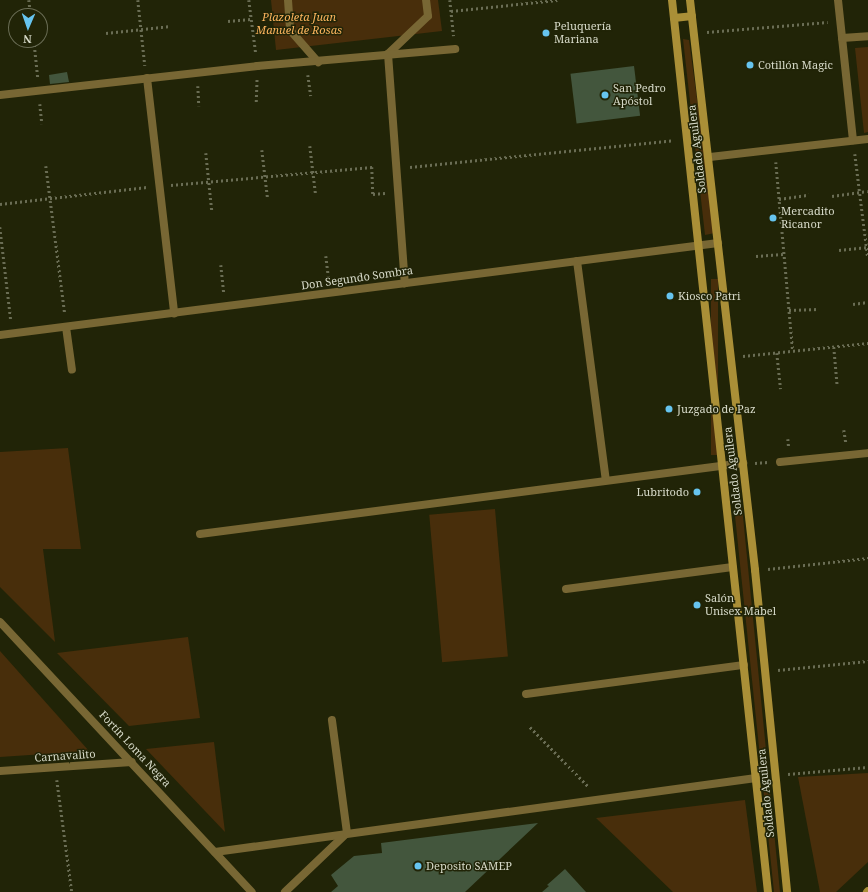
<!DOCTYPE html>
<html>
<head>
<meta charset="utf-8">
<style>
	body { margin:0 }
	#map { position:relative; width:868px; height:892px; overflow:hidden; background:#212407; font-family:"Noto Serif",serif }
	div>[style] { position:absolute }
	[style*='--x'] { left:calc(var(--x)*1px); top:calc(var(--y)*1px); width:calc(var(--w)*1px); rotate:calc(var(--a)*1deg) }
	.green>* { inset:0; background:#482e0b; transform-origin:0 0 }
	.building>* { inset:0; background:#43563d; transform-origin:0 0 }
	.path>* { height:2.5px; margin-top:-1.25px; transform-origin:0; background:repeating-linear-gradient(90deg,#6a6d54 0 2px,transparent 0 5px) }
	.lane>* { height:8px; margin:-4px; padding:0 4px; transform-origin:4px; border-radius:4px; background:#786734 }
	.street>* { height:8px; margin:-4px; padding:0 4px; transform-origin:4px; border-radius:4px; background:#786734 }
	.secondary>* { height:8px; margin:-4px; padding:0 4px; transform-origin:4px; border-radius:4px; background:#aa8f37 }
	.dots>* { width:11px; height:11px; translate:-50% -50%; box-sizing:border-box; border:2px solid #212407; border-radius:50% }
	span { translate:-50% -50%; white-space:nowrap; text-align:center; line-height:1.15; -webkit-text-stroke:3px #212407; paint-order:stroke }
	.park-label { font-size:11px; color:#fdb55e; font-style:italic }
	.poi-label { font-size:11px; color:#d7dac9 }
	.left { translate:0 -50%; text-align:left }
	.right { translate:-100% -50%; text-align:right }
	.street-label { font-size:11px; color:#d7dac9 }
	.north { position:absolute; left:8px; top:8px; width:40px; height:40px; box-sizing:border-box; background:#212407; border:1px solid #6a6d55; border-radius:50%; rotate:182deg; font-size:11px; font-weight:700; line-height:16px; text-align:center; color:#d7dac9 }
	.north::after { content:''; display:block; margin:auto; width:14px; height:18px; background:#66c4ef; clip-path:polygon(50% 0,100% 100%,50% 72%,0 100%) }
</style>
</head>
<body>
<div id="map">
	<div class="green">
		<div style="clip-path:polygon(271px 0,438px 0,442px 31px,276px 50px)"></div>
		<div style="clip-path:polygon(683px 39px,689px 40px,715px 233px,705px 235px)"></div>
		<div style="clip-path:polygon(868px 47px,868px 132px,864px 133px,855px 48px)"></div>
		<div style="left:711px;top:279px;width:7px;height:176px"></div>
		<div style="clip-path:polygon(68px 448px,81px 549px,43px 549px,55px 642px,0 587px,0 452px)"></div>
		<div style="clip-path:polygon(739px 476px,780px 892px,774px 892px,731px 477px)"></div>
		<div style="left:495px;top:509px;width:148px;height:66px;rotate:85deg"></div>
		<div style="clip-path:polygon(188px 637px,200px 718px,129px 726px,57px 653px)"></div>
		<div style="clip-path:polygon(0 651px,89px 751px,0 757px)"></div>
		<div style="clip-path:polygon(214px 742px,225px 832px,146px 749px)"></div>
		<div style="clip-path:polygon(868px 773px,868px 862px,836px 892px,820px 892px,798px 777px)"></div>
		<div style="clip-path:polygon(745px 800px,757px 892px,673px 892px,596px 818px)"></div>
	</div>
	<div class="building">
		<div style="left:634px;top:66px;width:50px;height:64px;rotate:83deg"></div>
		<div style="clip-path:polygon(67px 72px,69px 82px,50px 84px,49px 75px)"></div>
		<div style="clip-path:polygon(538px 823px,465px 892px,331px 892px,338px 886px,331px 875px,354px 856px,382px 853px,381px 843px)"></div>
		<div style="clip-path:polygon(565px 869px,586px 892px,542px 892px,549px 886px,547px 885px)"></div>
	</div>
	<div class="path">
		<div style="--x:29;--y:0;--w:16;--a:83"></div>
		<div style="--x:138;--y:0;--w:66;--a:83.9"></div>
		<div style="--x:249;--y:0;--w:54;--a:82.6"></div>
		<div style="--x:450;--y:0;--w:36;--a:84"></div>
		<div style="--x:451;--y:11;--w:107;--a:-5.9"></div>
		<div style="--x:228;--y:21;--w:23;--a:-5"></div>
		<div style="--x:707;--y:32;--w:121;--a:-4.7"></div>
		<div style="--x:106;--y:33;--w:65;--a:-6.1"></div>
		<div style="--x:34;--y:40;--w:37;--a:84"></div>
		<div style="--x:308;--y:75;--w:21;--a:82"></div>
		<div style="--x:198;--y:86;--w:20;--a:87"></div>
		<div style="--x:256;--y:102;--w:23;--a:-88"></div>
		<div style="--x:40;--y:104;--w:20;--a:84"></div>
		<div style="--x:310;--y:146;--w:50;--a:83.2"></div>
		<div style="--x:262;--y:150;--w:50;--a:83.2"></div>
		<div style="--x:206;--y:153;--w:58;--a:84.1"></div>
		<div style="--x:855;--y:154;--w:105;--a:82.9"></div>
		<div style="--x:776;--y:162;--w:190;--a:84.9"></div>
		<div style="--x:46;--y:166;--w:149;--a:82.7"></div>
		<div style="--x:410;--y:167;--w:265;--a:-5.8"></div>
		<div style="--x:171;--y:185;--w:202;--a:-5.1"></div>
		<div style="--x:372;--y:167;--w:27;--a:88"></div>
		<div style="--x:373;--y:194;--w:12;--a:-5"></div>
		<div style="--x:832;--y:196;--w:36;--a:-8"></div>
		<div style="--x:779;--y:199;--w:30;--a:-8"></div>
		<div style="--x:0;--y:204;--w:148;--a:-6.6"></div>
		<div style="--x:0;--y:227;--w:94;--a:83.3"></div>
		<div style="--x:839;--y:250;--w:29;--a:-6"></div>
		<div style="--x:326;--y:256;--w:25;--a:83"></div>
		<div style="--x:756;--y:256;--w:27;--a:-4"></div>
		<div style="--x:221;--y:265;--w:29;--a:84"></div>
		<div style="--x:853;--y:304;--w:15;--a:-8"></div>
		<div style="--x:789;--y:310;--w:30;--a:-2"></div>
		<div style="--x:834;--y:347;--w:37;--a:85"></div>
		<div style="--x:777;--y:353;--w:36;--a:84"></div>
		<div style="--x:743;--y:356;--w:126;--a:-5.9"></div>
		<div style="--x:844;--y:430;--w:12;--a:81"></div>
		<div style="--x:788;--y:439;--w:9;--a:84"></div>
		<div style="--x:755;--y:463;--w:13;--a:-4"></div>
		<div style="--x:768;--y:569;--w:101;--a:-6.3"></div>
		<div style="--x:778;--y:670;--w:90;--a:-5.7"></div>
		<div style="--x:530;--y:727;--w:84;--a:45.5"></div>
		<div style="--x:788;--y:774;--w:80;--a:-5"></div>
		<div style="--x:57;--y:780;--w:113;--a:82.4"></div>
	</div>
	<div class="lane">
		<div style="--x:288;--y:0;--w:30;--a:86"></div>
		<div style="--x:290;--y:30;--w:43;--a:48.8"></div>
		<div style="--x:388;--y:54;--w:55;--a:-43.5"></div>
		<div style="--x:428;--y:16;--w:16;--a:-97"></div>
		<div style="--x:147;--y:78;--w:237;--a:83.4"></div>
		<div style="--x:215;--y:852;--w:546;--a:-7.79"></div>
	</div>
	<div class="street">
		<div style="--x:838;--y:0;--w:141;--a:83.9"></div>
		<div style="--x:842;--y:38;--w:26;--a:-4"></div>
		<div style="--x:388;--y:54;--w:230;--a:85.8"></div>
		<div style="--x:0;--y:95;--w:259;--a:-6.4"></div>
		<div style="--x:257;--y:66;--w:199;--a:-4.9"></div>
		<div style="--x:710;--y:157;--w:159;--a:-6.5"></div>
		<div style="--x:577;--y:261;--w:221;--a:82.5"></div>
		<div style="--x:66;--y:327;--w:43;--a:82.1"></div>
		<div style="--x:0;--y:335;--w:724;--a:-7.3"></div>
		<div style="--x:780;--y:462;--w:88;--a:-5.8"></div>
		<div style="--x:200;--y:534;--w:548;--a:-7.45"></div>
		<div style="--x:566;--y:589;--w:168;--a:-7.5"></div>
		<div style="--x:0;--y:622;--w:369;--a:47"></div>
		<div style="--x:526;--y:694;--w:220;--a:-7.6"></div>
		<div style="--x:0;--y:771;--w:132;--a:-3.9"></div>
		<div style="--x:285;--y:892;--w:86;--a:-43.6"></div>
		<div style="--x:347;--y:833;--w:114;--a:-97.6"></div>
	</div>
	<div class="secondary">
		<div style="--x:672;--y:0;--w:897;--a:83.86"></div>
		<div style="--x:690;--y:0;--w:574;--a:83.49"></div>
		<div style="--x:755;--y:570;--w:324;--a:84.3"></div>
		<div style="--x:674;--y:18;--w:18;--a:-6"></div>
		<div style="--x:867;--y:892;--w:1;--a:-45"></div>
	</div>
	<div class="dots">
		<div style="left:546px;top:33px;background:#66c4ef"></div>
		<div style="left:750px;top:65px;background:#66c4ef"></div>
		<div style="left:605px;top:95px;background:#66c4ef"></div>
		<div style="left:773px;top:218px;background:#66c4ef"></div>
		<div style="left:670px;top:296px;background:#66c4ef"></div>
		<div style="left:669px;top:409px;background:#66c4ef"></div>
		<div style="left:697px;top:492px;background:#66c4ef"></div>
		<div style="left:697px;top:605px;background:#66c4ef"></div>
		<div style="left:418px;top:866px;background:#66c4ef"></div>
	</div>
	<div class="park-label">
		<span style="left:299px;top:24px">Plazoleta Juan<br>Manuel de Rosas</span>
	</div>
	<div class="poi-label">
		<span class="left" style="left:554px;top:33px">Peluquería<br>Mariana</span>
		<span class="left" style="left:758px;top:65px">Cotillón Magic</span>
		<span class="left" style="left:613px;top:95px">San Pedro<br>Apóstol</span>
		<span class="left" style="left:781px;top:218px">Mercadito<br>Ricanor</span>
		<span class="left" style="left:678px;top:296px">Kiosco Patri</span>
		<span class="left" style="left:677px;top:409px">Juzgado de Paz</span>
		<span class="right" style="left:689px;top:492px">Lubritodo</span>
		<span class="left" style="left:705px;top:605px">Salón<br>Unisex Mabel</span>
		<span class="left" style="left:426px;top:866px">Deposito SAMEP</span>
	</div>
	<div class="street-label">
		<span style="left:697px;top:149px;rotate:-97deg">Soldado Aguilera</span>
		<span style="left:357px;top:278px;rotate:-8deg">Don Segundo Sombra</span>
		<span style="left:733px;top:471px;rotate:-97deg">Soldado Aguilera</span>
		<span style="left:135px;top:749px;rotate:47deg">Fortín Loma Negra</span>
		<span style="left:65px;top:756px;rotate:-4deg">Carnavalito</span>
		<span style="left:766px;top:793px;rotate:-96deg">Soldado Aguilera</span>
	</div>
	<div class="north">N</div>
</div>
</body>
</html>
